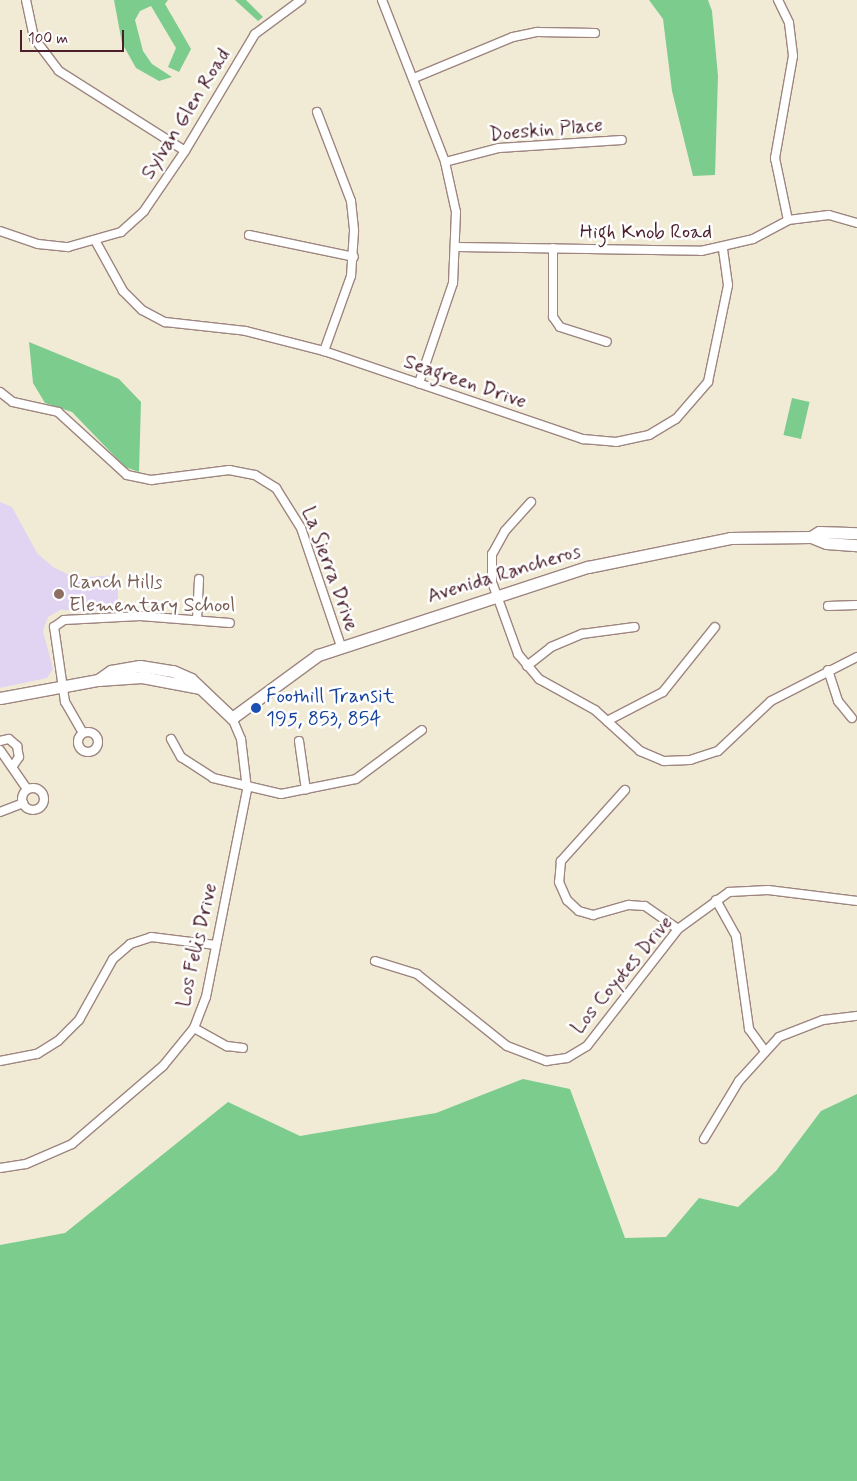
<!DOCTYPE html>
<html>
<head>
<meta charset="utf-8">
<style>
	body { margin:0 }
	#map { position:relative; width:857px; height:1481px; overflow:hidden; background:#f1ebd6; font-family:Mynerve,sans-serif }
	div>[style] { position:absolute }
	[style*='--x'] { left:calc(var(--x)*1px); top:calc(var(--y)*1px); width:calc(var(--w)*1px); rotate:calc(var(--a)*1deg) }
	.built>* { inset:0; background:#e1d4f3 }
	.green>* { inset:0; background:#7bcc8d; transform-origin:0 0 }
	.roads { filter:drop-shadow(1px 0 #9e8580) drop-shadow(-1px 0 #9e8580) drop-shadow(0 1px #9e8580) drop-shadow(0 -1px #9e8580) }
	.minor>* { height:8px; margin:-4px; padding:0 4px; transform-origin:4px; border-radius:4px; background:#fff }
	.minor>.ring { margin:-4px; padding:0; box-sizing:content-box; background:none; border:8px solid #fff; border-radius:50% }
	.secondary>* { height:11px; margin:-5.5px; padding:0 5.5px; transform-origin:5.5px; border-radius:5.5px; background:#fff }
	.dots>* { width:14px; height:14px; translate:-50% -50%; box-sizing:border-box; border:2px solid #fff; border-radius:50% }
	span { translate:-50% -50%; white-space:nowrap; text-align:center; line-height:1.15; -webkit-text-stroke:5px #fff; paint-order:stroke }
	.street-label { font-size:20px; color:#4a1f2b }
	.education-label { font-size:20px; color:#785e54 }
	.left { translate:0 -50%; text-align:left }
	.transit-label { font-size:20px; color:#164399 }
	.scale { position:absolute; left:20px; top:30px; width:104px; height:22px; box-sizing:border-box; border:2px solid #4a1f2b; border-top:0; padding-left:6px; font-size:15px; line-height:18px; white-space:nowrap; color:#4a1f2b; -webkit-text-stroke:4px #fff; paint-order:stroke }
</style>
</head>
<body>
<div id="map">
	<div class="built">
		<div style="clip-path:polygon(0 502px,12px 507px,37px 553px,53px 567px,75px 578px,118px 575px,118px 611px,60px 610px,48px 617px,43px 631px,53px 669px,47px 678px,0 688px)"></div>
	</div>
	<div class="green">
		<div style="clip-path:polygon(114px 0,168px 0,165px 4px,191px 49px,179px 72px,168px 67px,176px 48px,151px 6px,140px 11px,135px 20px,143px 51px,152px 64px,172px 77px,159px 81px,136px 68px,122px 43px)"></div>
		<div style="clip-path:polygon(235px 0,246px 0,263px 17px,258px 21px)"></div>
		<div style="clip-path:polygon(649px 0,708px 0,712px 11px,718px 76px,715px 175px,693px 176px,672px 91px,663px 19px)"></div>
		<div style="clip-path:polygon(29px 342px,119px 379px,141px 402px,139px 472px,125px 467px,72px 412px,45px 403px,33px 383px)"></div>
		<div style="left:792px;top:398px;width:18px;height:38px;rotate:13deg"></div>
		<div style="clip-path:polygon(523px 1079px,570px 1089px,625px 1238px,666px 1237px,699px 1198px,738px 1207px,776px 1171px,821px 1111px,857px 1094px,857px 1481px,0 1481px,0 1245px,65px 1233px,228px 1102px,300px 1136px,436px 1113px)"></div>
	</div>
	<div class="roads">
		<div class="minor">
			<div style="--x:26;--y:0;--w:39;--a:78"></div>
			<div style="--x:34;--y:38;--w:41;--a:52.9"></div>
			<div style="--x:59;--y:71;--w:149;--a:32.4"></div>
			<div style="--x:382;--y:0;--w:174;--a:68.7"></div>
			<div style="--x:445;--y:162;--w:51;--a:77.6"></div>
			<div style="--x:456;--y:212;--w:71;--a:92.4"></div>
			<div style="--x:453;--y:283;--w:106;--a:108.8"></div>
			<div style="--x:778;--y:0;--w:25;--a:64"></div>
			<div style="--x:789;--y:23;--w:33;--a:83"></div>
			<div style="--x:793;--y:56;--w:104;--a:100"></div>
			<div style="--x:775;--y:158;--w:63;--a:78.2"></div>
			<div style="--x:414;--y:78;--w:107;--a:-22.5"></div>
			<div style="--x:513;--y:37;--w:25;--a:-12"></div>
			<div style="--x:537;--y:32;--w:58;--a:1"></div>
			<div style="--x:317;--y:112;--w:95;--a:69.1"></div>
			<div style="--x:351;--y:201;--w:30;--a:84"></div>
			<div style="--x:354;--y:231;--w:45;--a:93.8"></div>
			<div style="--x:351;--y:276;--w:80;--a:109.8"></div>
			<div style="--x:445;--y:162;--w:56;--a:-14.5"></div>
			<div style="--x:499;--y:148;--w:123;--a:-3.7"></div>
			<div style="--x:0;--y:231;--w:40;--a:18.9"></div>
			<div style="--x:38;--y:244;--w:30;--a:6"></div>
			<div style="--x:68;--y:247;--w:55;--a:-15.8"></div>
			<div style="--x:121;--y:232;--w:31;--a:-42"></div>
			<div style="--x:144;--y:211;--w:73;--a:-55.7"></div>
			<div style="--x:185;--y:151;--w:136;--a:-59.1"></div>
			<div style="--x:255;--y:34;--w:57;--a:-36.5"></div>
			<div style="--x:249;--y:235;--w:107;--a:11.8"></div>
			<div style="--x:96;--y:242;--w:56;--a:61.1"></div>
			<div style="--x:123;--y:291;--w:27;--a:45"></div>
			<div style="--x:142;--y:310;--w:26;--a:28"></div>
			<div style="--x:165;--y:322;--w:81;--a:6.3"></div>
			<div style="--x:246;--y:331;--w:81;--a:14.4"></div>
			<div style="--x:324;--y:351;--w:274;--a:18.8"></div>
			<div style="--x:583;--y:439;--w:33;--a:5"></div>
			<div style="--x:616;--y:442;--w:34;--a:-12"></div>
			<div style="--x:649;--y:435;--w:31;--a:-31"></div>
			<div style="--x:676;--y:419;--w:49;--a:-49.1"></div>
			<div style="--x:708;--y:382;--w:99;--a:-78.3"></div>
			<div style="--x:728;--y:285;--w:37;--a:-98"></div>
			<div style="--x:458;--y:247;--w:243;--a:0.9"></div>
			<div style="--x:701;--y:251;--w:53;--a:-13"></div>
			<div style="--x:753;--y:239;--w:40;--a:-28"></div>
			<div style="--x:788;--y:220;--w:41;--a:-7"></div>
			<div style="--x:829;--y:215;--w:29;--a:16"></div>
			<div style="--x:553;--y:248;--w:69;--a:90"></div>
			<div style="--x:553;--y:317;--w:12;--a:55"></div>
			<div style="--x:560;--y:327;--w:49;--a:17.7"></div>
			<div style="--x:0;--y:392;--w:16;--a:38"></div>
			<div style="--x:13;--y:402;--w:46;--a:12.5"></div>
			<div style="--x:58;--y:412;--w:93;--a:42.4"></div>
			<div style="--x:127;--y:475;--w:25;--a:12"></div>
			<div style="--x:151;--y:480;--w:79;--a:-7.3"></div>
			<div style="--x:229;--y:470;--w:26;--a:11"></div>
			<div style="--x:255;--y:475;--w:25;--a:32"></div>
			<div style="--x:276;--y:488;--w:47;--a:58"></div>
			<div style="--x:301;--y:528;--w:125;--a:71.3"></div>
			<div style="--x:531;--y:502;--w:39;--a:132"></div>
			<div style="--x:505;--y:531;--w:26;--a:119"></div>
			<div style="--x:492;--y:554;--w:28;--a:90"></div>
			<div style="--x:492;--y:582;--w:77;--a:70.1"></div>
			<div style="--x:518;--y:654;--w:33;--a:50"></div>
			<div style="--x:539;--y:679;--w:64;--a:29"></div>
			<div style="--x:595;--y:710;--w:61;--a:42.3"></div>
			<div style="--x:640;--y:751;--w:26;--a:23"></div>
			<div style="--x:664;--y:761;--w:26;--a:-2"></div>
			<div style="--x:690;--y:760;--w:29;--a:-18"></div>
			<div style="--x:718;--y:751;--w:73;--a:-43.3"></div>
			<div style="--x:771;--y:701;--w:97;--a:-27.1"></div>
			<div style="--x:828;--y:606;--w:29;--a:-2"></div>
			<div style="--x:197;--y:619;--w:40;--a:-87.1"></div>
			<div style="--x:527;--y:666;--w:31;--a:-38"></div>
			<div style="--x:551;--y:647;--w:34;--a:-23"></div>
			<div style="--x:582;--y:634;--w:53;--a:-7.5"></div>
			<div style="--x:828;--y:670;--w:33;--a:72"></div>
			<div style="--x:838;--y:701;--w:22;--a:51"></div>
			<div style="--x:607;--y:721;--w:63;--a:-27.4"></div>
			<div style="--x:663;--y:692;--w:83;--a:-51.3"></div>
			<div class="ring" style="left:78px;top:732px;width:12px;height:12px"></div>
			<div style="--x:83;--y:733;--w:36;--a:-120"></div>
			<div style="--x:65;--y:702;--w:76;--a:-98.3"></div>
			<div style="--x:54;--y:627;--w:12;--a:-35"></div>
			<div style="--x:64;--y:620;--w:76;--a:-3"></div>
			<div style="--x:140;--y:616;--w:90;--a:4.4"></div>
			<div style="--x:171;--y:739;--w:21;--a:61"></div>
			<div style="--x:181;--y:757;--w:38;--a:33"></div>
			<div style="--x:213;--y:778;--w:70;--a:13.2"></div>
			<div style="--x:281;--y:794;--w:76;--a:-11.3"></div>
			<div style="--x:356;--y:779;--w:82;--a:-36.6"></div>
			<div style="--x:0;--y:741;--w:9;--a:-13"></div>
			<div style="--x:9;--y:739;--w:11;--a:41"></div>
			<div style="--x:17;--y:746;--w:11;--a:80"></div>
			<div style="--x:19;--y:757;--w:11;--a:124"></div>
			<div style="--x:299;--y:741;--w:49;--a:81.9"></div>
			<div style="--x:0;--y:750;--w:47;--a:55.3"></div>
			<div class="ring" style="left:22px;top:788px;width:14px;height:14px"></div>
			<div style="--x:625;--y:790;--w:96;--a:132"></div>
			<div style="--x:561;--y:861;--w:21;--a:95"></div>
			<div style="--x:559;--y:882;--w:20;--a:66"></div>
			<div style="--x:567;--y:900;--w:16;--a:43"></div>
			<div style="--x:579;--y:911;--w:15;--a:16"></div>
			<div style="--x:593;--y:915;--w:37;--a:-16"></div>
			<div style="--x:629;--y:905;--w:16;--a:4"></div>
			<div style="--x:645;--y:906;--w:40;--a:34.9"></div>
			<div style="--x:0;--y:812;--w:25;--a:-21"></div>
			<div style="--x:716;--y:900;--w:41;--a:60.9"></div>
			<div style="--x:736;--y:936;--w:94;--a:82"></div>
			<div style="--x:749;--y:1029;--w:26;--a:54"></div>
			<div style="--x:375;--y:961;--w:44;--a:17.2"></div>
			<div style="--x:417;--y:974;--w:115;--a:38.7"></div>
			<div style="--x:507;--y:1046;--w:42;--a:21"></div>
			<div style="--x:546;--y:1061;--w:21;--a:-8"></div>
			<div style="--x:567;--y:1058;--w:23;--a:-31"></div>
			<div style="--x:587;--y:1046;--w:148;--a:-52.1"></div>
			<div style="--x:678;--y:929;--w:63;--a:-36"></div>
			<div style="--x:729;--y:892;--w:39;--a:-3"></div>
			<div style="--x:768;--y:890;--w:90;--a:7"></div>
			<div style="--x:194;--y:1028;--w:38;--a:29"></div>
			<div style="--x:227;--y:1046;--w:16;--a:7"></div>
			<div style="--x:0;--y:1061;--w:38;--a:-11"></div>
			<div style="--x:37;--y:1054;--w:25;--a:-32"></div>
			<div style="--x:58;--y:1041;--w:30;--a:-45"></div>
			<div style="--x:79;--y:1020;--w:70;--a:-60.9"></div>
			<div style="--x:113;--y:959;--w:23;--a:-41"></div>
			<div style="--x:130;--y:944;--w:22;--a:-18"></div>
			<div style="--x:151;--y:937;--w:65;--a:7"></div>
			<div style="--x:704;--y:1139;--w:68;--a:-58.9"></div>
			<div style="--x:739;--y:1081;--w:59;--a:-47.7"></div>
			<div style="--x:779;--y:1037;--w:47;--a:-21.1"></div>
			<div style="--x:823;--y:1020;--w:34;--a:-7"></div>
			<div style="--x:0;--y:1168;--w:26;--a:-9"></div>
			<div style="--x:26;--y:1164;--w:50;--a:-23.5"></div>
			<div style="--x:72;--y:1144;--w:120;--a:-40.6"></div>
			<div style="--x:163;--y:1066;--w:49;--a:-50.8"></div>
			<div style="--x:194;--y:1028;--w:33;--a:-69"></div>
			<div style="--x:206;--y:997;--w:212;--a:-78.8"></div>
			<div style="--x:247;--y:789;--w:50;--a:-96.8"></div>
			<div style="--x:241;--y:739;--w:23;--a:-113"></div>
		</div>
		<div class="secondary">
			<div style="--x:811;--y:537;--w:9;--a:-32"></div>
			<div style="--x:819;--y:532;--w:38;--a:2"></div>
			<div style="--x:98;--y:680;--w:16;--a:-35"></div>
			<div style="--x:111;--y:671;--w:29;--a:-10"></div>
			<div style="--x:140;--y:666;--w:33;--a:9"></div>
			<div style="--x:173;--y:671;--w:20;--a:24"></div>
			<div style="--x:191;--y:679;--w:57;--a:43.6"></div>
			<div style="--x:232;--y:718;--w:107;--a:-36.2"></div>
			<div style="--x:318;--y:655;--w:284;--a:-18.1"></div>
			<div style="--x:588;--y:567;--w:145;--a:-11.5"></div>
			<div style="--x:730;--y:538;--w:81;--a:-0.7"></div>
			<div style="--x:811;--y:537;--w:16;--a:22"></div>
			<div style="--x:826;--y:543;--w:31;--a:4"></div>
			<div style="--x:0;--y:698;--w:100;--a:-10.4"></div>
			<div style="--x:98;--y:680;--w:44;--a:-3.9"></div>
			<div style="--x:142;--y:677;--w:58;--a:10.9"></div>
		</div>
	</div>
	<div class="dots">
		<div style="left:59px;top:594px;background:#8d6e63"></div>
		<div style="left:256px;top:708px;background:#1a4fb4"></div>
	</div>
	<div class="street-label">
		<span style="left:186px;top:114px;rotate:-58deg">Sylvan Glen Road</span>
		<span style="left:546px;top:130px;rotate:-5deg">Doeskin Place</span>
		<span style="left:646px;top:232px">High Knob Road</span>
		<span style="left:465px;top:382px;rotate:19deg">Seagreen Drive</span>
		<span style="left:330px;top:569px;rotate:70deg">La Sierra Drive</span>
		<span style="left:504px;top:574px;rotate:-17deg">Avenida Rancheros</span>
		<span style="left:197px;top:945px;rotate:-77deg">Los Felis Drive</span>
		<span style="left:622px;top:975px;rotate:-50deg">Los Coyotes Drive</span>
	</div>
	<div class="education-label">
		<span class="left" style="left:69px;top:594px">Ranch Hills<br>Elementary School</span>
	</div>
	<div class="transit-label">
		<span class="left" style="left:266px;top:708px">Foothill Transit<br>195, 853, 854</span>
	</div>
	<div class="scale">100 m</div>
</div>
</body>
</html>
